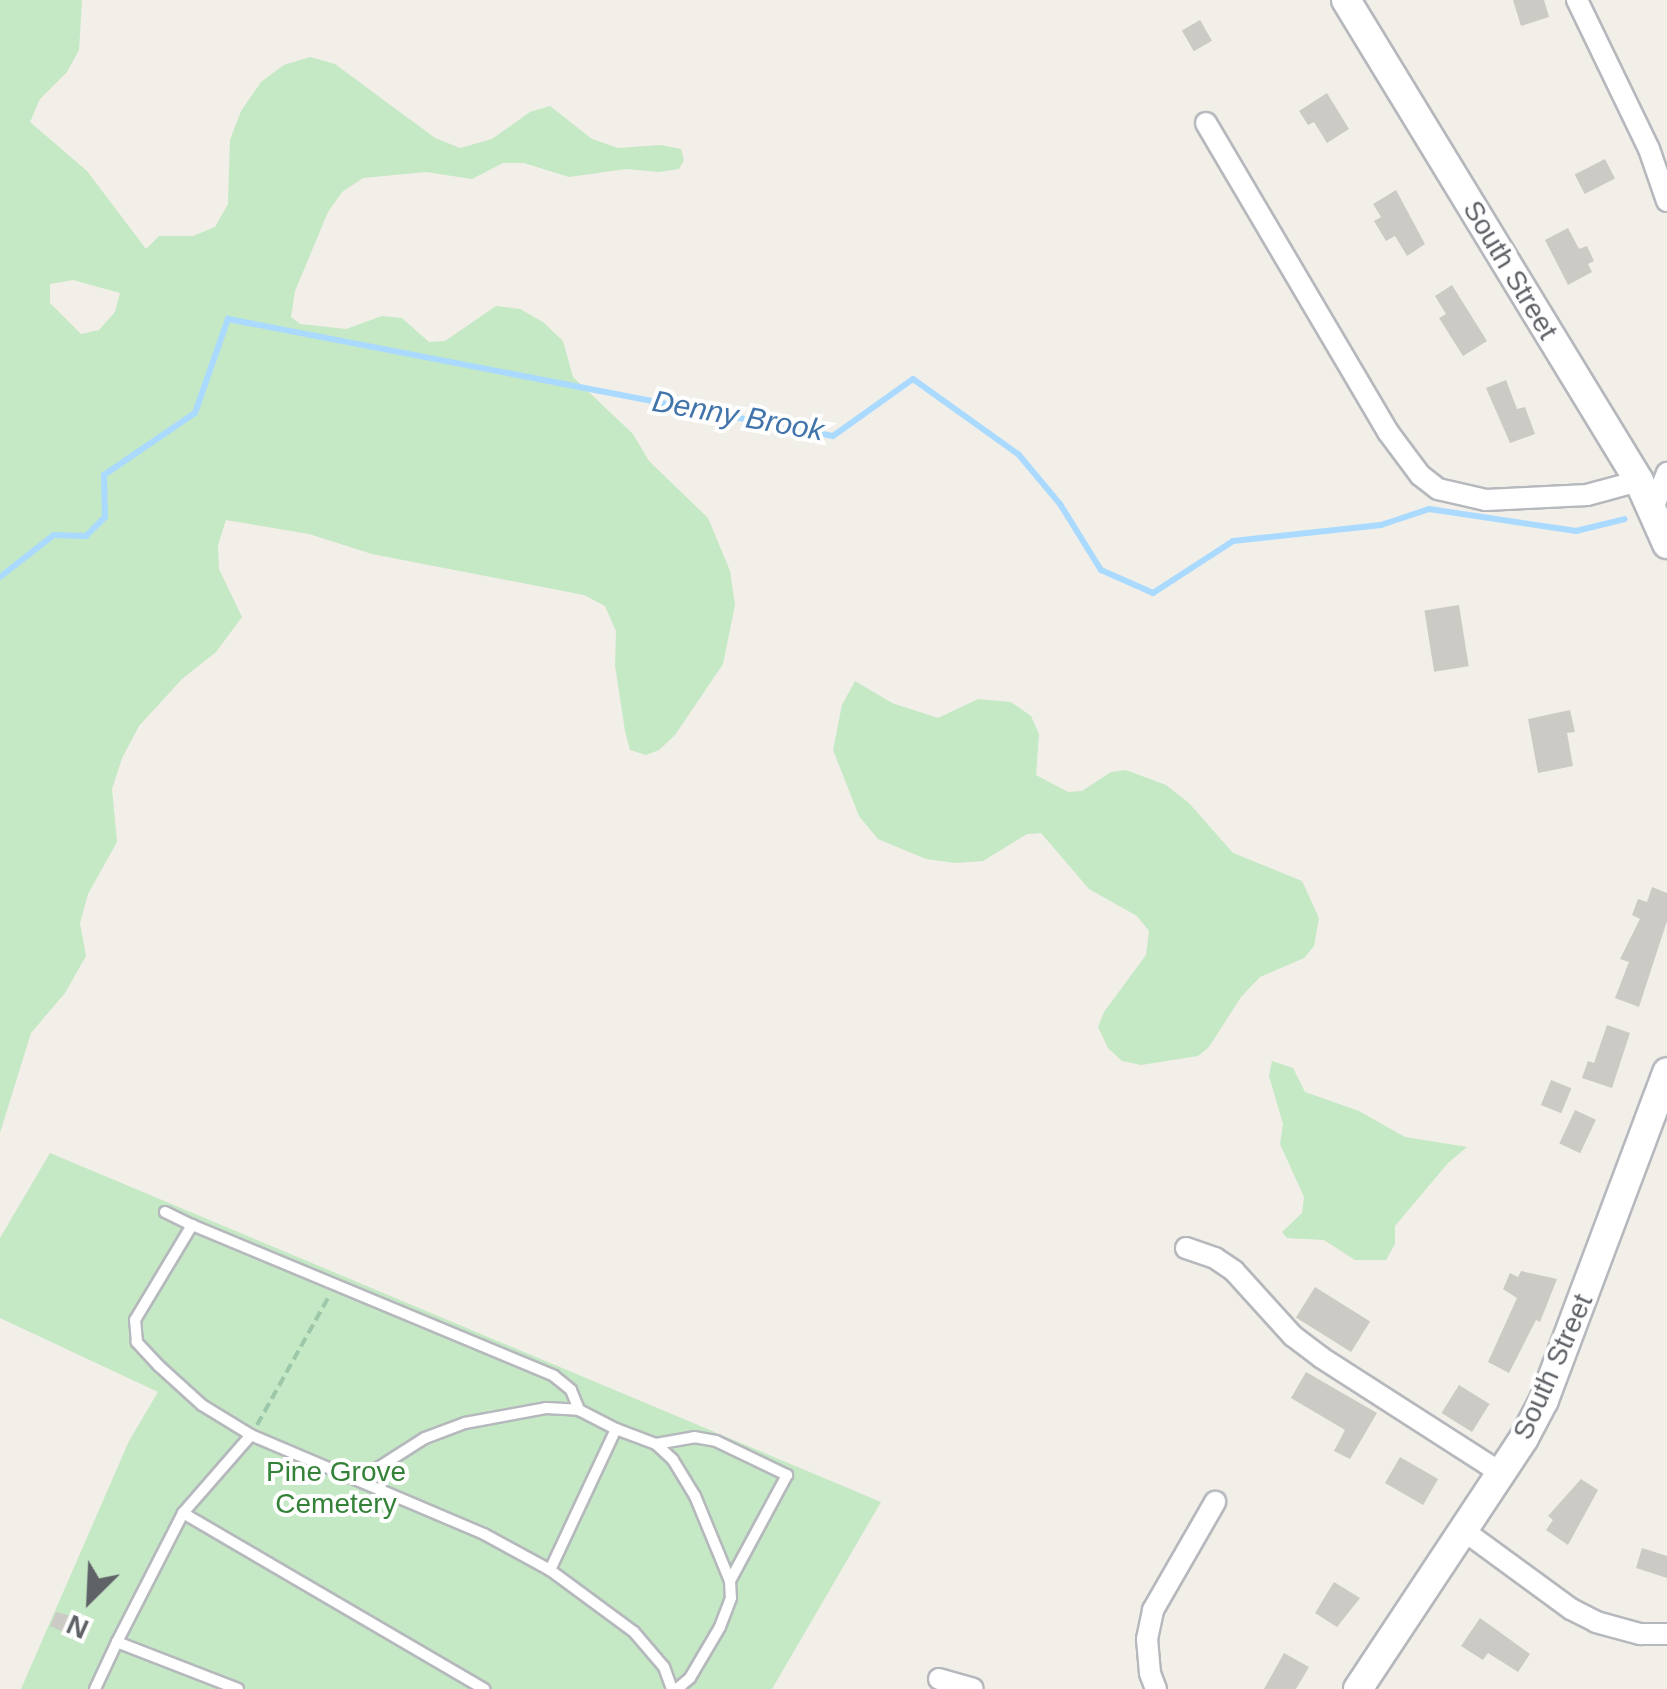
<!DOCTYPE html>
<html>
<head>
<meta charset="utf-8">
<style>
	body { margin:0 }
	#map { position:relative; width:1667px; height:1689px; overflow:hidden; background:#f1efe8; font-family:Helvetica,sans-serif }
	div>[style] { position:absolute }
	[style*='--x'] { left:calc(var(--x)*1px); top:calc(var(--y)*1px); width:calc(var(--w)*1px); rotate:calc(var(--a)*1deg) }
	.green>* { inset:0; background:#c5e8c5 }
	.stream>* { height:6px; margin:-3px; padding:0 3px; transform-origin:3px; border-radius:3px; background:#aadaff }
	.building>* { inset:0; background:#cccac5; transform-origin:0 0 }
	.path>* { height:4px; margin-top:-2px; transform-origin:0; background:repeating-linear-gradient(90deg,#9cc7a9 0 10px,transparent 0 15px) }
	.roads { filter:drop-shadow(2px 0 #b5b8bc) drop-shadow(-2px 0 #b5b8bc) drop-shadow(0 2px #b5b8bc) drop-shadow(0 -2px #b5b8bc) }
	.lane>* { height:10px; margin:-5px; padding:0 5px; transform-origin:5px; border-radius:5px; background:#fff }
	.street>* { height:20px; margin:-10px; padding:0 10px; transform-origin:10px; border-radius:10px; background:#fff }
	.secondary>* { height:28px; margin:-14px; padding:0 14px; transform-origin:14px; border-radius:14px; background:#fff }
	span { translate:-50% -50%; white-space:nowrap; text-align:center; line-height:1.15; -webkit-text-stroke:8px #fff; paint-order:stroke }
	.street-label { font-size:28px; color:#5f6368 }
	.park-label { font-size:28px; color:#348238 }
	.water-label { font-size:30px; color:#4174aa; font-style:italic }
	.north { position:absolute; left:40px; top:1549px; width:100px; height:100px; -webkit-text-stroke:8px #fff; paint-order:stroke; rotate:204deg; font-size:28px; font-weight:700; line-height:40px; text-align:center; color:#5f6368 }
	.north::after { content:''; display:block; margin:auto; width:35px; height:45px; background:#5f6368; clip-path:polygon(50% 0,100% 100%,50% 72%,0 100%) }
</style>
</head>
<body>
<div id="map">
	<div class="green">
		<div style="clip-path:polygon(evenodd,0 0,82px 0,79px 50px,67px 72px,40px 99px,30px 122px,87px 171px,146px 249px,159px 236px,193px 236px,215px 227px,228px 204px,230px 140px,241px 111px,261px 82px,284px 65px,310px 57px,335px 64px,435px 138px,460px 148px,492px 139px,530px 112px,550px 106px,592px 139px,618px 148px,661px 145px,681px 149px,684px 160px,679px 169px,659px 172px,626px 169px,569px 177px,524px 163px,503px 163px,472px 179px,426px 172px,363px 178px,342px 192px,328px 212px,295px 291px,291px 317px,300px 324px,346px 329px,382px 316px,402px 318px,429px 342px,445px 341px,496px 306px,520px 309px,543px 322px,563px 341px,573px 377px,633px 434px,649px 461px,708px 518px,730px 571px,735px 605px,723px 664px,675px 735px,659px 750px,646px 755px,630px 750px,625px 731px,615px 665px,616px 631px,605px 606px,584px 595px,372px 554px,309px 534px,226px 520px,218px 545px,219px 569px,242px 617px,216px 652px,182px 679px,139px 726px,122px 758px,112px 789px,117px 842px,88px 894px,80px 923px,86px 956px,65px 993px,31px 1033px,0 1133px,0 0,73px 280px,120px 293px,115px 312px,99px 330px,81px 334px,50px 303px,50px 284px,73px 280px)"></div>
		<div style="clip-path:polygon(855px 681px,892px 703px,938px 718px,978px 699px,1011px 702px,1031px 716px,1039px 734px,1036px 775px,1068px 792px,1082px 791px,1111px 772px,1126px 770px,1166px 785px,1189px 803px,1233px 853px,1302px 881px,1319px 918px,1314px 946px,1304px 958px,1260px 977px,1241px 997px,1209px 1047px,1198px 1056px,1141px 1065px,1122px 1061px,1108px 1048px,1098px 1027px,1104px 1012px,1146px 955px,1149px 931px,1137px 916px,1089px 889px,1041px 833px,1027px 834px,983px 861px,955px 863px,926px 859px,878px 839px,859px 816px,833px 750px,842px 705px)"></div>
		<div style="clip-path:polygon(1272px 1061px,1293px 1068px,1305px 1092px,1359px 1111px,1405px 1137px,1467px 1147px,1448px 1163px,1395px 1226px,1395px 1244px,1386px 1260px,1355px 1260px,1324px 1240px,1287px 1238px,1282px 1232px,1302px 1213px,1304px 1197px,1280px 1144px,1283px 1124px,1269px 1076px)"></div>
		<div style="clip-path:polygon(50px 1153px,881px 1502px,772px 1689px,21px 1689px,129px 1441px,158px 1392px,0 1318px,0 1238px)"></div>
	</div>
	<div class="stream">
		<div style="--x:0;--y:577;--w:68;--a:-37.9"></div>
		<div style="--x:54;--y:535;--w:32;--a:2"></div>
		<div style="--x:86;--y:536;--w:27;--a:-45"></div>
		<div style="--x:105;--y:517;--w:42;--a:-91.4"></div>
		<div style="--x:104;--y:475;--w:110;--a:-34.3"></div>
		<div style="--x:195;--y:413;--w:100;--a:-70.7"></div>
		<div style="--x:228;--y:319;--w:616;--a:10.95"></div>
		<div style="--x:833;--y:436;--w:98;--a:-35.5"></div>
		<div style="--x:913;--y:379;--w:130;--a:35.6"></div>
		<div style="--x:1019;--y:455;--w:64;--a:50.1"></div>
		<div style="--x:1060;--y:504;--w:78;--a:58.2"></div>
		<div style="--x:1101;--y:570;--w:57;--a:23.9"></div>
		<div style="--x:1153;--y:593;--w:95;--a:-33"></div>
		<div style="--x:1233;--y:541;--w:149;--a:-6.2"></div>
		<div style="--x:1381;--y:525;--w:51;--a:-18.4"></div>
		<div style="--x:1429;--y:509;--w:149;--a:8.5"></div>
		<div style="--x:1576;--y:531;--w:50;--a:-13.8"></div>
	</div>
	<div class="building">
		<div style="clip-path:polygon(1513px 0,1544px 0,1549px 17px,1521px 26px)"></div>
		<div style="left:1200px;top:20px;width:24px;height:21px;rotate:60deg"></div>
		<div style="clip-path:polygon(1327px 93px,1349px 129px,1327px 143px,1314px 122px,1308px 125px,1299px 111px)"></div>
		<div style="left:1605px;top:159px;width:22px;height:34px;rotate:63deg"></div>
		<div style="clip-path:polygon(1396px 190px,1425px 244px,1407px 256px,1395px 236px,1386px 241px,1374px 221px,1381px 217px,1373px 204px)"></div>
		<div style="clip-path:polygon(1568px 228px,1579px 249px,1587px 246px,1594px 261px,1588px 264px,1592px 272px,1568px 285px,1545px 240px)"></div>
		<div style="clip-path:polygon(1452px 285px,1487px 341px,1463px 356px,1439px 318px,1446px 314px,1435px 296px)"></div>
		<div style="clip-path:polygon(1506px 380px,1517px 409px,1525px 407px,1535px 434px,1510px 443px,1486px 388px)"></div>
		<div style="left:1459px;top:605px;width:62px;height:35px;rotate:81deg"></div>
		<div style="clip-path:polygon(1570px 710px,1575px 732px,1567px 733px,1573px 766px,1538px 773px,1528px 719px)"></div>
		<div style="clip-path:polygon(1652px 887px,1667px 893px,1667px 921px,1639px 1007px,1615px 998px,1629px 962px,1620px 959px,1640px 919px,1632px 915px,1638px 899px,1647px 902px)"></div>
		<div style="clip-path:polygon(1607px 1025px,1630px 1033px,1612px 1088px,1582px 1078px,1588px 1061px,1594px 1063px)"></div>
		<div style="left:1551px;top:1080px;width:22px;height:27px;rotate:22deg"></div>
		<div style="left:1575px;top:1110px;width:23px;height:37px;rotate:25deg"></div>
		<div style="clip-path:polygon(1521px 1271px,1557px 1279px,1540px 1322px,1536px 1320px,1509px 1373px,1488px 1362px,1517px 1298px,1503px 1289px,1510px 1273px,1518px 1277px)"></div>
		<div style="left:1315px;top:1287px;width:65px;height:36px;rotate:32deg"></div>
		<div style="clip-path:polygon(1306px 1372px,1377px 1413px,1350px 1459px,1334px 1451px,1345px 1430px,1291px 1398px)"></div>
		<div style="left:1459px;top:1385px;width:36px;height:33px;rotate:32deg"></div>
		<div style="left:1400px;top:1457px;width:44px;height:30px;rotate:30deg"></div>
		<div style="clip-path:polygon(1581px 1479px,1598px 1490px,1568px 1545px,1546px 1530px,1553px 1520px,1548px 1516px)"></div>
		<div style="clip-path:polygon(1642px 1548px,1667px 1556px,1667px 1578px,1636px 1568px)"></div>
		<div style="clip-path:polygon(1334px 1582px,1360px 1598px,1337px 1627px,1315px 1613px)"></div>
		<div style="clip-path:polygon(56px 1612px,90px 1621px,82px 1640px,50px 1626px)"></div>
		<div style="clip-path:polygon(1480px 1618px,1530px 1654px,1518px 1672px,1488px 1653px,1483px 1660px,1461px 1646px)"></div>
		<div style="clip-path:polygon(1284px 1653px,1309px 1667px,1296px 1689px,1264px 1689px)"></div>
	</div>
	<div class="path">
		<div style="--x:257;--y:1425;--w:145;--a:-60.8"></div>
	</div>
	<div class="roads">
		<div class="lane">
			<div style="--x:165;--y:1212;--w:30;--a:26"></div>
			<div style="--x:192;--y:1225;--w:392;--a:22.6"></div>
			<div style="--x:554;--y:1376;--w:22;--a:39"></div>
			<div style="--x:571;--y:1390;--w:22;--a:68"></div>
			<div style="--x:579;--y:1410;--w:42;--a:27.2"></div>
			<div style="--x:616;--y:1429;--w:156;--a:115.1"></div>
			<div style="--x:550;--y:1570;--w:75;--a:-151.4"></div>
			<div style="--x:484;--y:1534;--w:253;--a:-157"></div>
			<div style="--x:251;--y:1435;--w:57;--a:-148.5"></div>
			<div style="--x:202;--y:1405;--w:58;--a:-137.8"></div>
			<div style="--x:159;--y:1366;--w:33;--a:-133"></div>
			<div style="--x:137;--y:1342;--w:22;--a:-95"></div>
			<div style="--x:135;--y:1320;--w:111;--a:-59"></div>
			<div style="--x:616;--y:1429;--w:43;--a:20.6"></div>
			<div style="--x:656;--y:1444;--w:39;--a:-10"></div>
			<div style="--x:694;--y:1437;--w:22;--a:10"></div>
			<div style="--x:716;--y:1441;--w:79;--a:25.6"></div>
			<div style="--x:787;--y:1475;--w:120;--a:118.3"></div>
			<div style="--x:730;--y:1581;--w:17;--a:87"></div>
			<div style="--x:731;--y:1598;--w:31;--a:111"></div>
			<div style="--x:720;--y:1627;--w:59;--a:120.5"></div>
			<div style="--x:690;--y:1678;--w:17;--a:140"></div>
			<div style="--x:656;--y:1444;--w:23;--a:43"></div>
			<div style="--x:673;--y:1460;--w:42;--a:58.6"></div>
			<div style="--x:695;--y:1496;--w:92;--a:67.6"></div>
			<div style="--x:359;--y:1480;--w:78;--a:-32.5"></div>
			<div style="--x:425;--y:1438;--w:43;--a:-20.6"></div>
			<div style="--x:465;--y:1423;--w:82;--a:-10.5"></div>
			<div style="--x:546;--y:1408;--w:33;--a:3"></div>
			<div style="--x:183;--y:1513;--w:349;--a:30.3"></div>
			<div style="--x:550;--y:1570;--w:104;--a:36.4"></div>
			<div style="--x:634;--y:1632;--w:46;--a:49.4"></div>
			<div style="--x:664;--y:1667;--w:23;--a:70"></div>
			<div style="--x:95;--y:1689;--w:52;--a:-64.9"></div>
			<div style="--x:238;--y:1689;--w:130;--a:-158.8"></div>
			<div style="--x:117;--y:1642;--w:145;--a:-62.9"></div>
			<div style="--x:183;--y:1513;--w:103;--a:-48.9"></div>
		</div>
		<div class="street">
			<div style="--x:1577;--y:0;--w:165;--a:64.2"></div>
			<div style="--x:1649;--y:149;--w:55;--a:70.9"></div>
			<div style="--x:1206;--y:123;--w:359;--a:59.5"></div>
			<div style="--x:1388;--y:432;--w:54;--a:53.3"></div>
			<div style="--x:1420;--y:475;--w:23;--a:38"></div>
			<div style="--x:1438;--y:489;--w:49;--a:12.9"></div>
			<div style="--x:1486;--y:500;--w:101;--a:-2.8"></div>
			<div style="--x:1587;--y:495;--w:54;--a:-15.1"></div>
			<div style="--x:1652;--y:511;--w:41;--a:-68.5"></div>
			<div style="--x:1186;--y:1248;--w:31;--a:19"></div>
			<div style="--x:1215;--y:1258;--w:23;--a:34"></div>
			<div style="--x:1234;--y:1271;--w:88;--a:47.8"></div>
			<div style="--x:1293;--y:1336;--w:36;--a:37"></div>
			<div style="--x:1322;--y:1358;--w:213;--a:32.7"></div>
			<div style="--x:1463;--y:1530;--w:134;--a:36.2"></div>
			<div style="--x:1571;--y:1609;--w:28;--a:27"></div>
			<div style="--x:1596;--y:1622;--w:46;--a:15.3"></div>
			<div style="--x:1640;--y:1634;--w:27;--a:0"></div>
			<div style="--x:939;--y:1679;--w:35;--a:16"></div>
			<div style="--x:1156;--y:1689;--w:17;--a:-111"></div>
			<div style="--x:1150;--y:1673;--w:34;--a:-95"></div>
			<div style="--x:1147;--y:1639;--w:30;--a:-78"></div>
			<div style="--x:1153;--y:1610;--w:125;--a:-60.1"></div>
		</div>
		<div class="secondary">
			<div style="--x:1346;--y:0;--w:563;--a:58.65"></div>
			<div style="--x:1639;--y:481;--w:69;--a:66"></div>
			<div style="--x:1358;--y:1689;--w:301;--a:-56.5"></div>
			<div style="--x:1524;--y:1438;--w:43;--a:-62.2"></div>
			<div style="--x:1544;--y:1400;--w:350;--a:-69.4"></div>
		</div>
	</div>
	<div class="street-label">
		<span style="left:1510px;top:270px;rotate:59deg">South Street</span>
		<span style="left:1553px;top:1367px;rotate:-66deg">South Street</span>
	</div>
	<div class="park-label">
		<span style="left:336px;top:1488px">Pine Grove<br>Cemetery</span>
	</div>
	<div class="water-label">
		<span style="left:738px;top:416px;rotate:10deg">Denny Brook</span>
	</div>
	<div class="north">N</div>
</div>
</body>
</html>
